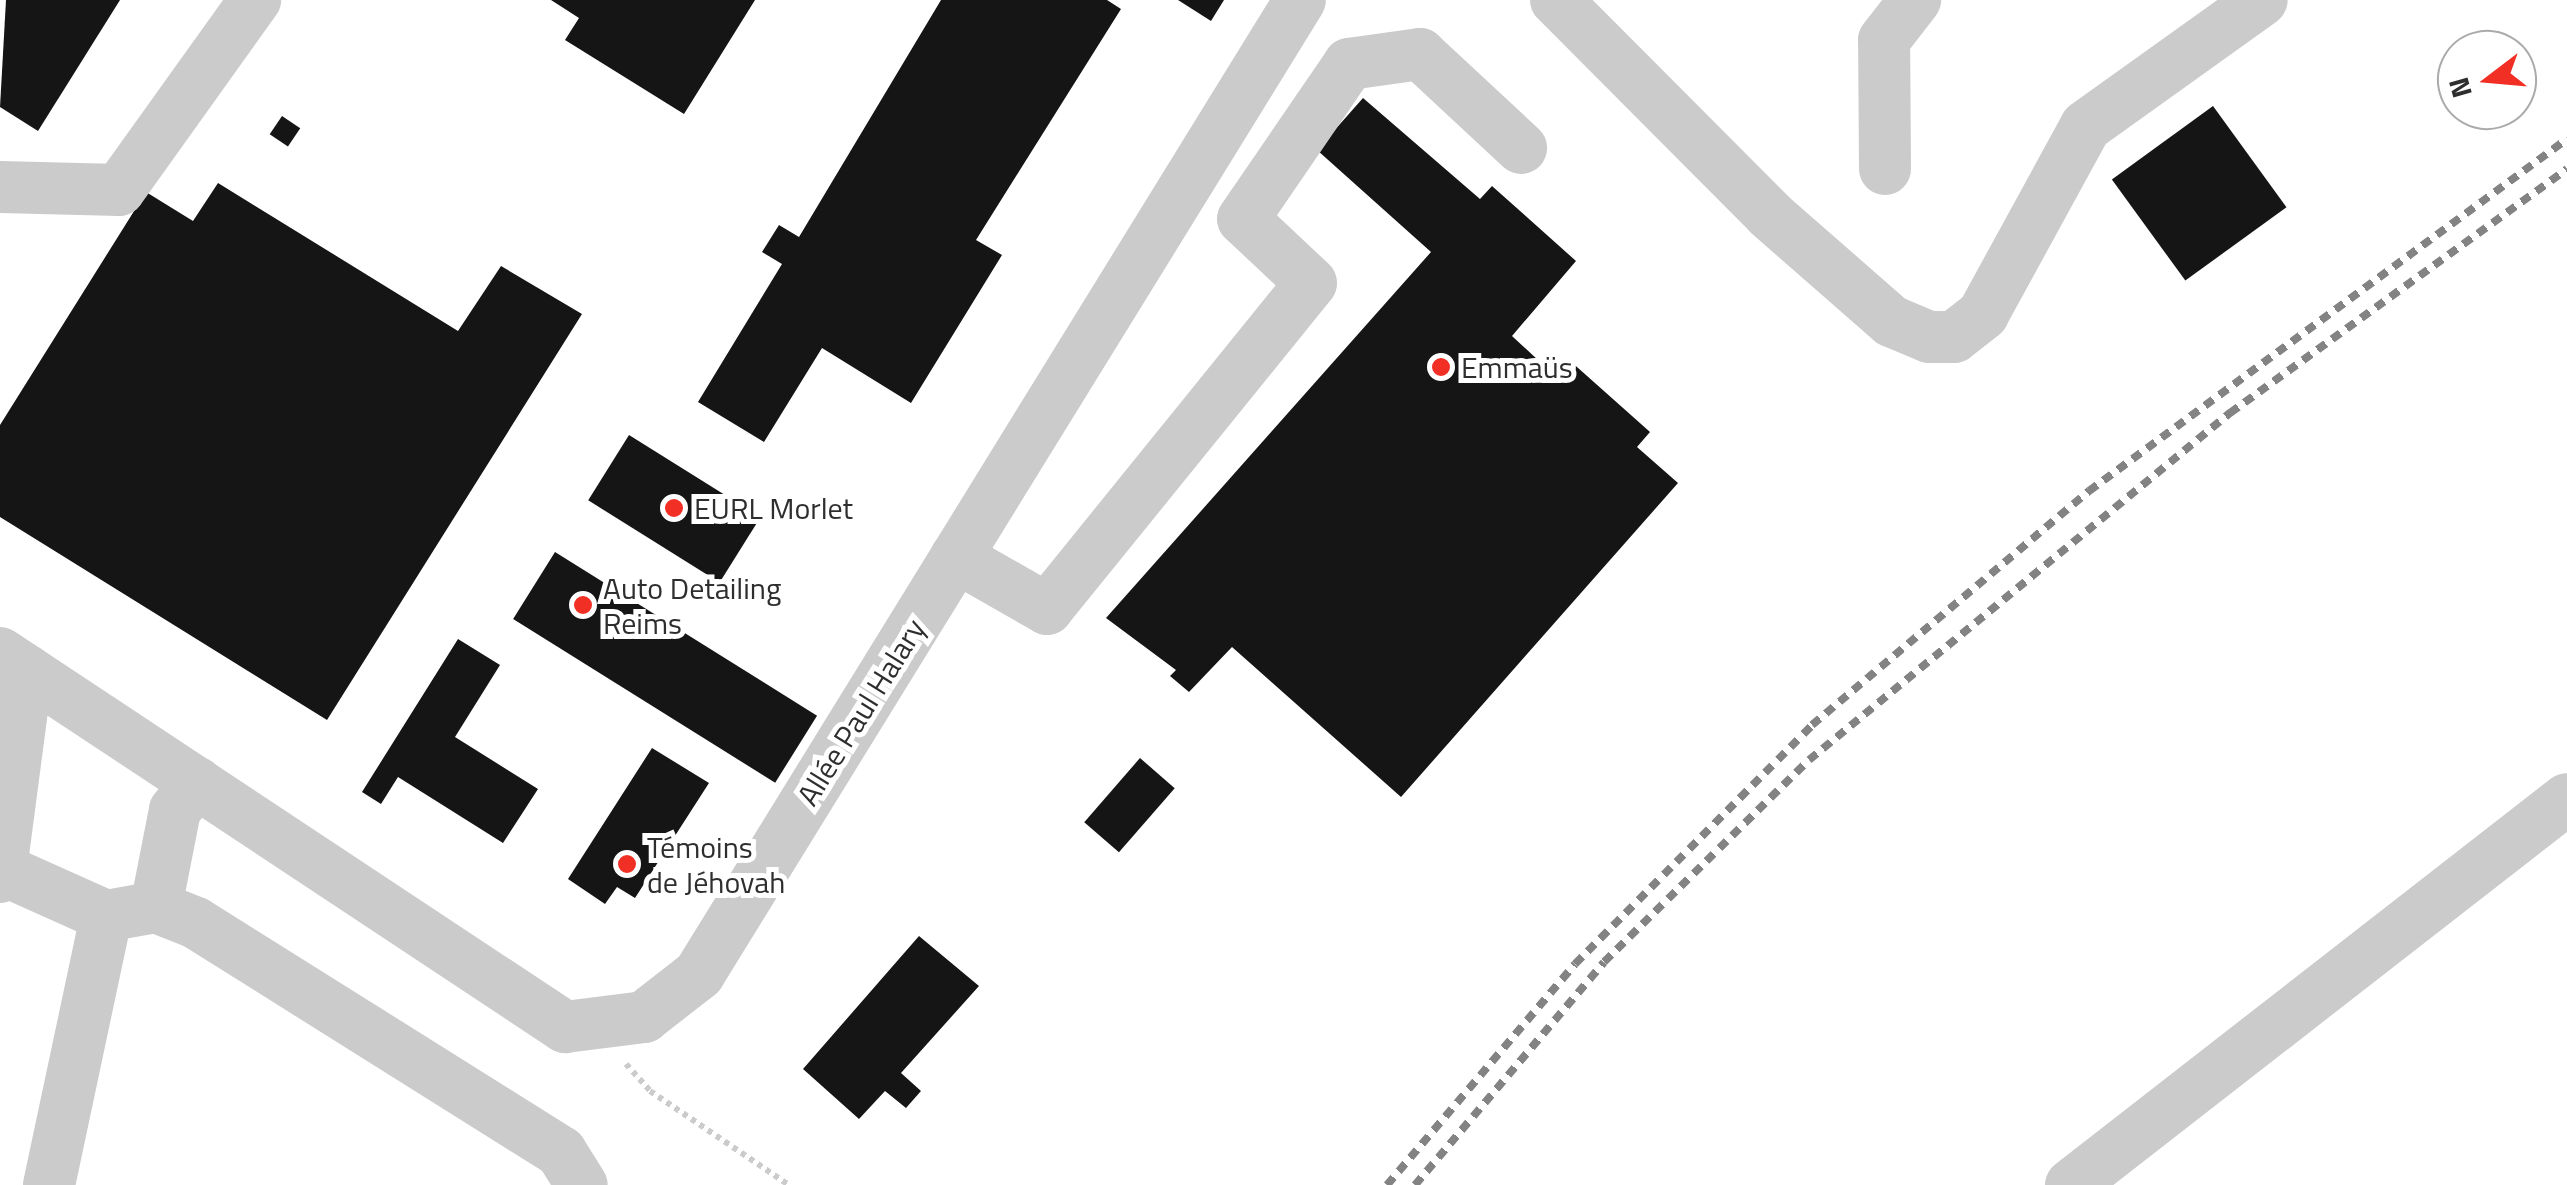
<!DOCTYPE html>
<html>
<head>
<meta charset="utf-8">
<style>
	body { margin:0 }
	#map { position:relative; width:2567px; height:1185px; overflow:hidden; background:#fff; font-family:"Titillium Web",sans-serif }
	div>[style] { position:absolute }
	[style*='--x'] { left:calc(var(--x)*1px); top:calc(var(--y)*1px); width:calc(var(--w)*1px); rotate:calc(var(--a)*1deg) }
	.building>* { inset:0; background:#151515; transform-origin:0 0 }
	.path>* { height:6px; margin-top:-3px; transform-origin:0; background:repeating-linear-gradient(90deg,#cbcbcb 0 5px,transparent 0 10px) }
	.minor>* { height:52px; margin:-26px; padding:0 26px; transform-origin:26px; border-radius:26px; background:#cbcbcb }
	.rail>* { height:8px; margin-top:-4px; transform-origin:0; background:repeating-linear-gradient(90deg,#838383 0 10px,transparent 0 18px) }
	.dots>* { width:28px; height:28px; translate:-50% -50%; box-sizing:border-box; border:5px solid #fff; border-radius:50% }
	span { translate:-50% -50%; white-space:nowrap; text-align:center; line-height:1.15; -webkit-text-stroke:10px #fff; paint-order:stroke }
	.poi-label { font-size:30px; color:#2e2e2e }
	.left { translate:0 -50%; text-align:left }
	.street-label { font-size:30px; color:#2e2e2e }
	.north { position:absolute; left:2437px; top:30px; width:100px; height:100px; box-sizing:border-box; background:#fff; border:2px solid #ababab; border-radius:50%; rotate:254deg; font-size:28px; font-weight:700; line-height:40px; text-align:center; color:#2e2e2e }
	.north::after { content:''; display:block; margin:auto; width:35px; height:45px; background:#f12f25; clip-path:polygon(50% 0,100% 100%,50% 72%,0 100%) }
</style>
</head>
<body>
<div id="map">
	<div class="building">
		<div style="clip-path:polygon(6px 0,120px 0,38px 131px,0 107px)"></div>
		<div style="clip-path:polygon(551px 0,755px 0,684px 114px,565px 40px,579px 18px)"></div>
		<div style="clip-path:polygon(941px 0,1107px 0,1121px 9px,976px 240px,1002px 255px,911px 403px,822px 348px,764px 442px,698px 402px,782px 264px,762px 252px,779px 225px,799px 237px)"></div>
		<div style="clip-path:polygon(1178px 0,1224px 0,1211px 21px)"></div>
		<div style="clip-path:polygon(1363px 98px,1480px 199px,1492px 186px,1576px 261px,1512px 336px,1553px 374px,1568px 359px,1650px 432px,1637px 447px,1678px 483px,1401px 797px,1232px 647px,1189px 692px,1170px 676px,1176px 670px,1106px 618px,1431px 252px,1317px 150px)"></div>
		<div style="left:2213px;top:106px;width:125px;height:125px;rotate:54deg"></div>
		<div style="left:282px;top:116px;width:22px;height:22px;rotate:34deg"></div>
		<div style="clip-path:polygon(218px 183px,458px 331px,501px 266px,582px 314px,327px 720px,0 517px,0 425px,146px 192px,193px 221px)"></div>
		<div style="left:629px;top:435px;width:155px;height:77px;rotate:32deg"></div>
		<div style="left:555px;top:552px;width:309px;height:79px;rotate:32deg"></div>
		<div style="clip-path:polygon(458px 639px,500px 665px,455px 737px,538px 789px,503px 843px,398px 777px,381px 804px,362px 792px)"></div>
		<div style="clip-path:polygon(652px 748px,709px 783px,635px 898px,617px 887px,605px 904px,568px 879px)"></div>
		<div style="left:1140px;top:758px;width:46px;height:85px;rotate:41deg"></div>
		<div style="clip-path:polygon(919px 936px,979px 986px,901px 1073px,921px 1091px,906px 1108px,885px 1091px,859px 1119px,803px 1069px)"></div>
	</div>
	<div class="path">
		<div style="--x:626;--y:1064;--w:36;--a:48"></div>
		<div style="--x:650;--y:1091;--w:168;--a:34.1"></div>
	</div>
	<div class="minor">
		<div style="--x:1556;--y:0;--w:303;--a:45.1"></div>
		<div style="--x:1770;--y:215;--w:161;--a:41.2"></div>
		<div style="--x:1891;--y:321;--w:41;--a:22.8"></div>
		<div style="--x:1929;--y:337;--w:25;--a:0"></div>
		<div style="--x:1954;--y:337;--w:37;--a:-38"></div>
		<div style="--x:1983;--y:314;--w:214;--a:-61.3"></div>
		<div style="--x:2086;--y:126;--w:216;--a:-35.6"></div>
		<div style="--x:1885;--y:169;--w:129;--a:-90.4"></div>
		<div style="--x:1884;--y:40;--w:51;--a:-52.2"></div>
		<div style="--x:0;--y:187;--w:119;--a:1.4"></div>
		<div style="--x:119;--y:190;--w:234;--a:-54.4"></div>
		<div style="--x:956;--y:557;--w:105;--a:29.7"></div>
		<div style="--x:1047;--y:609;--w:419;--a:-51"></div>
		<div style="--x:1311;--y:283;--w:93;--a:-136.7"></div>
		<div style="--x:1243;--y:219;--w:188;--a:-55.6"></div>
		<div style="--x:1349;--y:64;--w:72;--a:-8"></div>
		<div style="--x:1420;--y:54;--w:138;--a:42.9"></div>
		<div style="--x:0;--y:653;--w:678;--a:33.5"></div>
		<div style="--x:565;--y:1027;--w:80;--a:-7.2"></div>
		<div style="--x:644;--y:1017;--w:70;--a:-38"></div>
		<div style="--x:699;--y:974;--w:1144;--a:-58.32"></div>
		<div style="--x:1;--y:869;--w:115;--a:24.1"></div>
		<div style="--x:106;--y:916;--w:51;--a:-10.2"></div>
		<div style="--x:156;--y:907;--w:43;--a:21.8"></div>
		<div style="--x:196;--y:923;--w:431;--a:32.1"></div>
		<div style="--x:561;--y:1152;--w:39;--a:58"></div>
		<div style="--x:0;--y:877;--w:208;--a:-82.5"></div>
		<div style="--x:156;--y:907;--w:99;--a:-78.9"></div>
		<div style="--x:175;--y:810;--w:35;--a:-51"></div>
		<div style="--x:49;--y:1185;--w:275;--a:-78"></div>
		<div style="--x:2071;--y:1185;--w:628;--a:-37.89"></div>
	</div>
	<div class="rail">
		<div style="--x:1387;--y:1185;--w:290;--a:-49.6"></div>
		<div style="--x:1575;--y:964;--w:337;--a:-45.2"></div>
		<div style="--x:1812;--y:725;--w:363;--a:-40.2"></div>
		<div style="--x:2089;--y:491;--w:594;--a:-36.37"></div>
		<div style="--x:1415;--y:1185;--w:292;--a:-49.7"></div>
		<div style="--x:1604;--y:962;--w:288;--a:-44.6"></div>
		<div style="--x:1809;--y:760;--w:546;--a:-39.5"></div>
		<div style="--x:2230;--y:413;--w:416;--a:-35.9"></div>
	</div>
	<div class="dots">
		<div style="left:1441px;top:367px;background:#f12f25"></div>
		<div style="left:674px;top:508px;background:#f12f25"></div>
		<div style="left:583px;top:605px;background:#f12f25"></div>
		<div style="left:627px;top:864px;background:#f12f25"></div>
	</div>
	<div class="poi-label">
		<span class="left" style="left:1461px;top:367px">Emmaüs</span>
		<span class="left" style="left:694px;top:508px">EURL Morlet</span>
		<span class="left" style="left:603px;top:605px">Auto Detailing<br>Reims</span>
		<span class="left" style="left:647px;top:864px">Témoins<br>de Jéhovah</span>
	</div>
	<div class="street-label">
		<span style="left:861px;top:712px;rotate:-58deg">Allée Paul Halary</span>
	</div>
	<div class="north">N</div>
</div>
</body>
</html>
